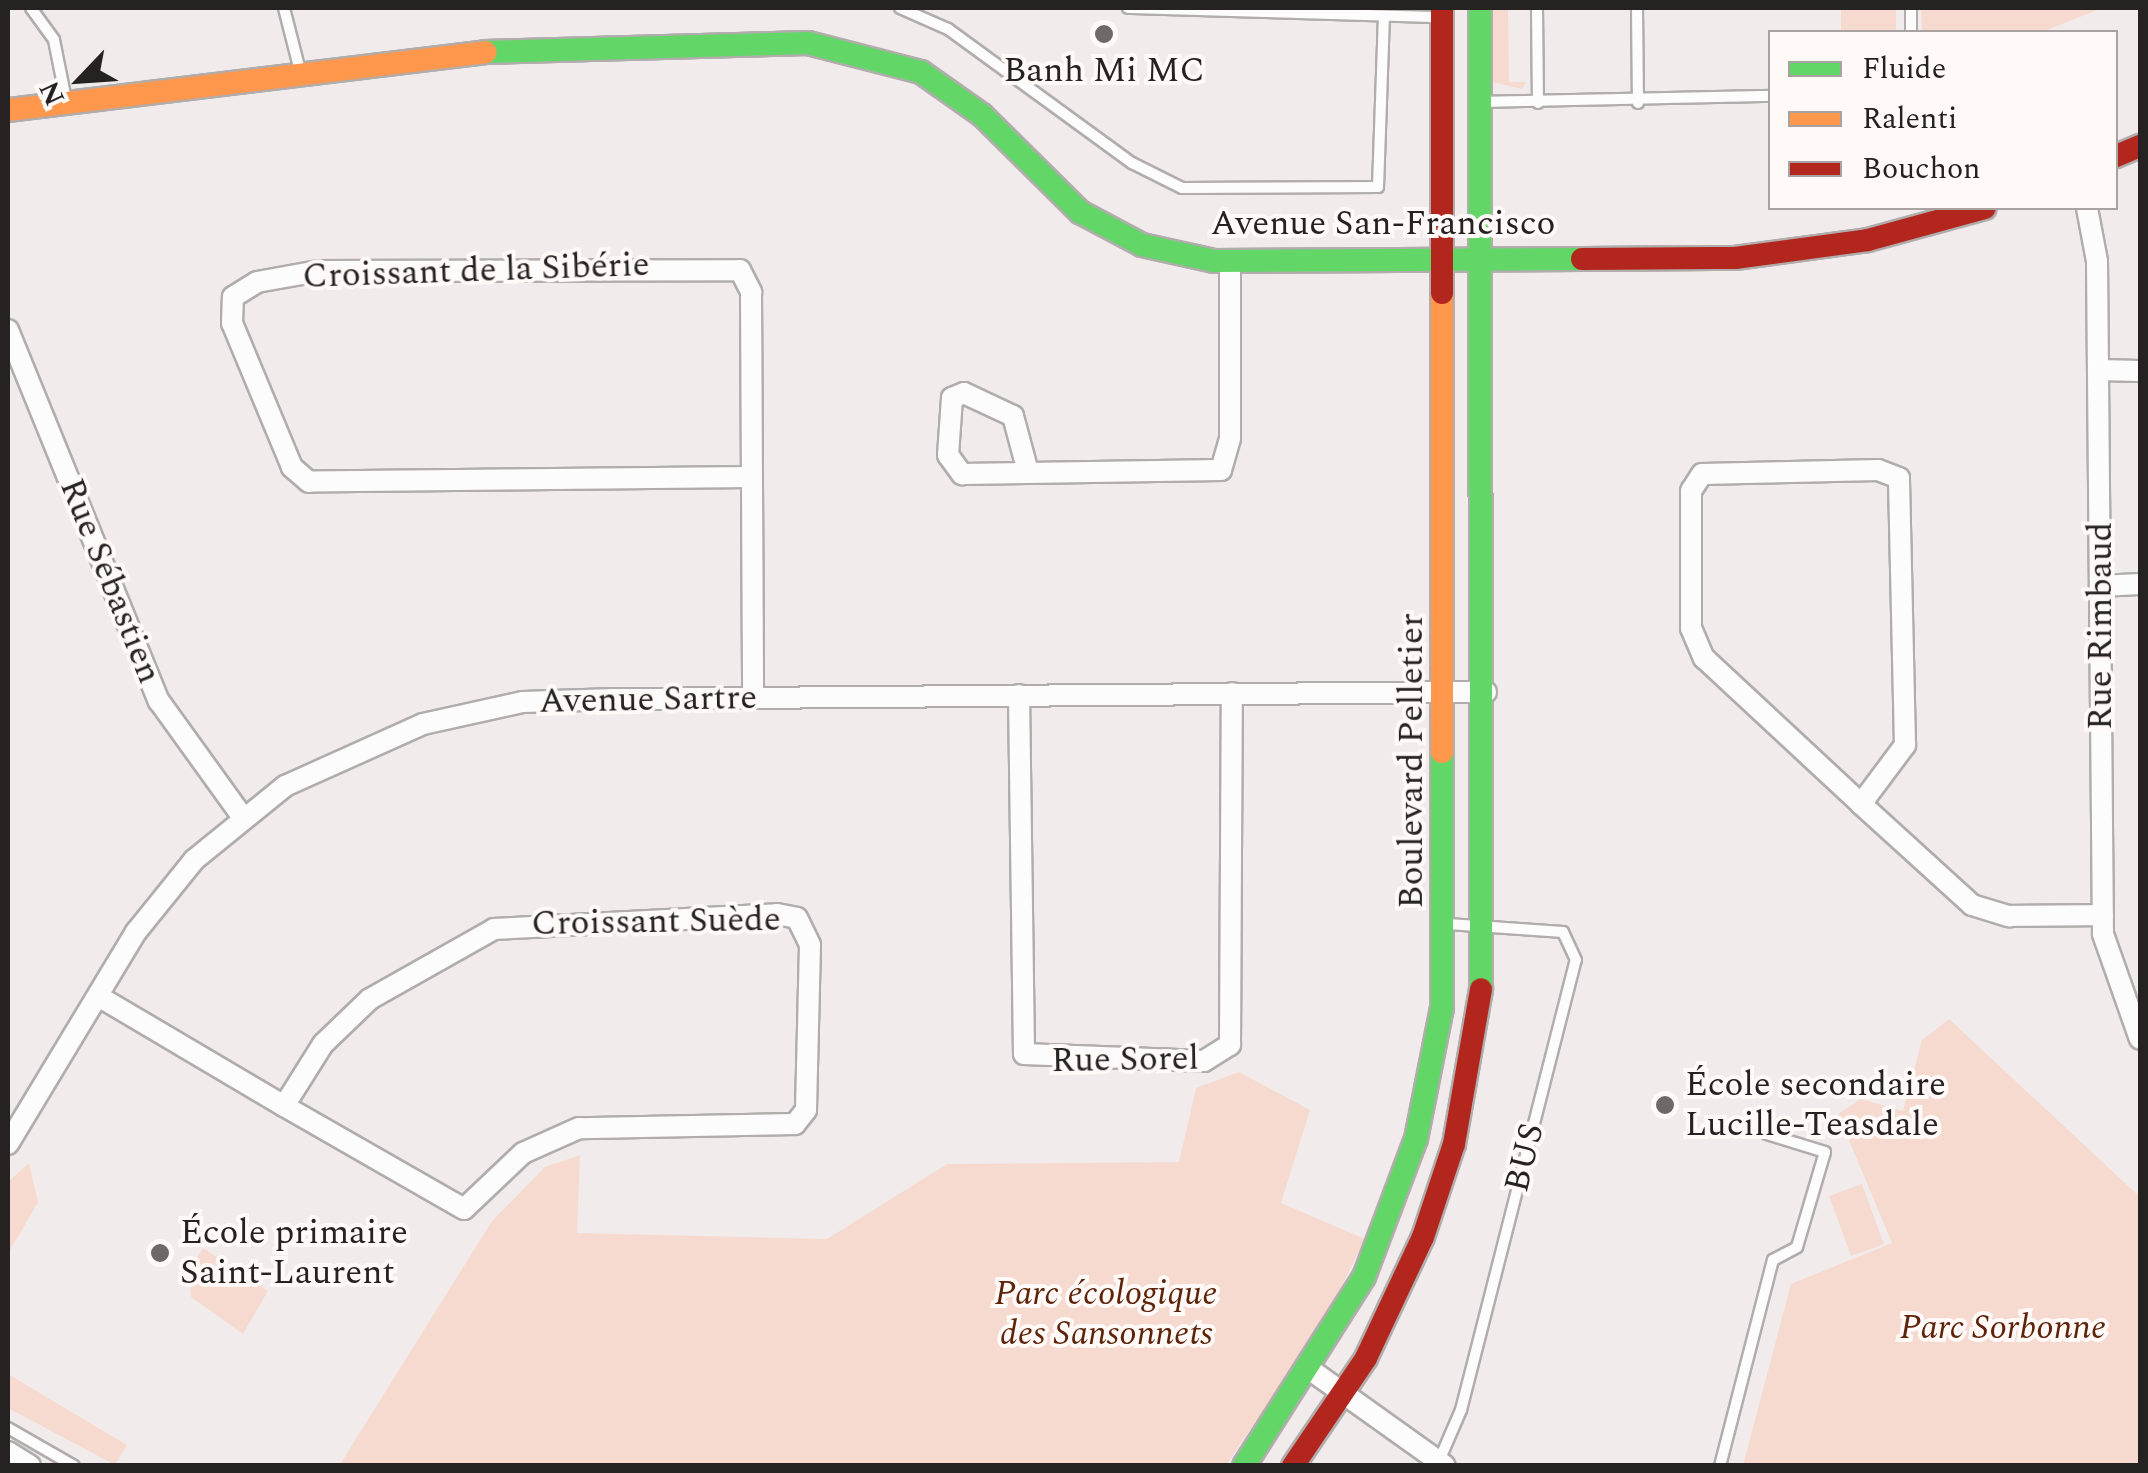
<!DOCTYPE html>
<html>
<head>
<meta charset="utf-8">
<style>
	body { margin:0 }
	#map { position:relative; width:2148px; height:1473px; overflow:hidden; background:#f1eceb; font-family:Spectral,serif }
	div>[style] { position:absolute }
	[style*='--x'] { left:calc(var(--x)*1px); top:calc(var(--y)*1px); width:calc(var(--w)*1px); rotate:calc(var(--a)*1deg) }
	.green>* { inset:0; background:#f6dad0; transform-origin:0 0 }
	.roads { filter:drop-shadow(2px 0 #b0adac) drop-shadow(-2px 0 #b0adac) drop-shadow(0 2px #b0adac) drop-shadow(0 -2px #b0adac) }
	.lane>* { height:10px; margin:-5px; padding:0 5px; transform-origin:5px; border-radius:5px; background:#fdfcfc }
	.street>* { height:20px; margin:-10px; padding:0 10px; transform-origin:10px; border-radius:10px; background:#fdfcfc }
	.fast>* { height:22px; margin:-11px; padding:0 11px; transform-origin:11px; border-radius:11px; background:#63d668 }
	.slow>* { height:22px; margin:-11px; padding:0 11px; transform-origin:11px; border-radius:11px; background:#ff974d }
	.jam>* { height:22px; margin:-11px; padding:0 11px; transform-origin:11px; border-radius:11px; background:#b3261e }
	.dots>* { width:28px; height:28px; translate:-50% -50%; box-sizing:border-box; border:5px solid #fff9f7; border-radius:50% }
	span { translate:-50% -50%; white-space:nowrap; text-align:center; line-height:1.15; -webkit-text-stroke:8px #fff9f7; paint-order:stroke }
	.poi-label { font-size:35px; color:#252221 }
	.left { translate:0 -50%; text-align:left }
	.street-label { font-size:35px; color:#252221 }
	.park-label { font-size:35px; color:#5e240a; font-style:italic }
	.frame { position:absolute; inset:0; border:10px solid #252221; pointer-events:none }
	.legend { position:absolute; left:1768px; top:30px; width:350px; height:180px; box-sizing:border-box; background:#fff9f7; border:2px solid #a8a3a1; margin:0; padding:12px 18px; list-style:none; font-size:30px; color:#252221 }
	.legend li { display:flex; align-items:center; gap:20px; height:50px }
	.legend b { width:50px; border:2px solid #a8a3a1 }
	.north { position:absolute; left:30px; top:30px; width:100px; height:100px; -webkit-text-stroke:8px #fff9f7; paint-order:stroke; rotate:245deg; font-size:28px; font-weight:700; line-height:40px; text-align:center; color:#252221 }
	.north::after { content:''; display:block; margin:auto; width:35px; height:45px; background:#252221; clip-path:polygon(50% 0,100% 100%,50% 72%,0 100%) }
</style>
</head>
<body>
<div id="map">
	<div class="green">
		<div style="clip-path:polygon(1492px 8px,1508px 8px,1509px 82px,1526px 82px,1522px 89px,1492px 82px)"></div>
		<div style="left:1841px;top:8px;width:55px;height:24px"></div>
		<div style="clip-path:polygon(1921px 8px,2102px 8px,2042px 32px,1922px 32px)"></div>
		<div style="clip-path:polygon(1949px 1019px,2140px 1197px,2140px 1465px,1743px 1465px,1791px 1284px,1892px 1243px,1838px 1114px,1861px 1099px,1903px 1111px,1922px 1040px)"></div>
		<div style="clip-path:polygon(1239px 1072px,1310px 1110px,1281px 1203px,1365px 1239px,1325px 1320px,1226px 1465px,339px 1466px,492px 1221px,545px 1167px,580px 1155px,577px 1233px,827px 1239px,947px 1164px,1179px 1162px,1196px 1088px)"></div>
		<div style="clip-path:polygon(29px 1163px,38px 1202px,8px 1254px,8px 1182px)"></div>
		<div style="left:1862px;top:1184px;width:64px;height:35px;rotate:70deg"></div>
		<div style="clip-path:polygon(203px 1248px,268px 1291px,243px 1334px,191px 1297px,189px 1272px)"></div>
		<div style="clip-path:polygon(8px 1374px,127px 1445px,115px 1465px,8px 1408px)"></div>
	</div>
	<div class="roads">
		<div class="lane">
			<div style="--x:31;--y:8;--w:39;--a:54"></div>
			<div style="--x:54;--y:40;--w:61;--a:78.7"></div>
			<div style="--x:284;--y:8;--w:61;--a:75.7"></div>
			<div style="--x:900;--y:8;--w:52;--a:23.6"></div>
			<div style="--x:948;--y:29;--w:228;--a:36.1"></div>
			<div style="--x:1132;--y:163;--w:56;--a:26.6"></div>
			<div style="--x:1182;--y:188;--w:196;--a:-0.3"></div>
			<div style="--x:1378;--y:187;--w:169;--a:-88"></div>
			<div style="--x:1128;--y:8;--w:308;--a:1.7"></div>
			<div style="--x:1537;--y:8;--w:95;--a:89.4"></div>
			<div style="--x:1637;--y:8;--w:95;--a:89.4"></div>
			<div style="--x:1911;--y:32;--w:24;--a:-90"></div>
			<div style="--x:1482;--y:102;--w:288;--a:-1.2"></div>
			<div style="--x:8;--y:1428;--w:76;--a:29.9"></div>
			<div style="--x:1439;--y:1461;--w:56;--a:-66.7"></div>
			<div style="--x:1461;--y:1410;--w:464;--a:-75.7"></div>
			<div style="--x:1576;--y:960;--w:31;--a:-115"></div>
			<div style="--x:1563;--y:932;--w:115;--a:-176"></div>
			<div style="--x:1720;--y:1466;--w:213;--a:-75.6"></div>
			<div style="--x:1773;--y:1260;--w:27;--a:-28"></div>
			<div style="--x:1797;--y:1247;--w:99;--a:-73.6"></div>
			<div style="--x:1825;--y:1152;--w:61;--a:-162.8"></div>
		</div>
		<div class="street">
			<div style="--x:2087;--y:208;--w:54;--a:79.3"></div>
			<div style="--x:2097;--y:261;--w:673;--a:89.49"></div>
			<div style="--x:2103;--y:934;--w:111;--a:70.6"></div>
			<div style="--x:8;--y:330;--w:401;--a:67.9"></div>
			<div style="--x:159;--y:701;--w:142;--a:54.2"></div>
			<div style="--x:2098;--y:370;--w:42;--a:1.4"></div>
			<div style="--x:1028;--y:472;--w:58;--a:-105"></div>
			<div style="--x:1013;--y:416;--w:54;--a:-154.9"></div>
			<div style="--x:964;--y:393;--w:13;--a:157"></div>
			<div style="--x:952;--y:398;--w:57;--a:94"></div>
			<div style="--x:948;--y:455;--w:24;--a:54"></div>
			<div style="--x:962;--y:474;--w:259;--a:-0.9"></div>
			<div style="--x:1221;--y:470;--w:32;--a:-74"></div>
			<div style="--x:1230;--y:439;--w:176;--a:-90"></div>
			<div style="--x:750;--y:477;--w:441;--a:179.4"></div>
			<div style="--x:309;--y:482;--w:23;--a:-139"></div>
			<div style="--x:292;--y:467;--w:156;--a:-112.6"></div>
			<div style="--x:232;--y:323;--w:26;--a:-88"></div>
			<div style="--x:233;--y:297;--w:28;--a:-32"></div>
			<div style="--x:257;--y:282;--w:63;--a:-10.1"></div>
			<div style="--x:319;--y:271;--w:421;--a:-0.1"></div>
			<div style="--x:740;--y:270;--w:25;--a:63"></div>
			<div style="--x:751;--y:292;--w:405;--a:89.7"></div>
			<div style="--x:2100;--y:586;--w:40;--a:-2.9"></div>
			<div style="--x:1019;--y:695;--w:359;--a:89.2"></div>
			<div style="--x:1024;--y:1054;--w:180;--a:2.2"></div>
			<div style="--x:1204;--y:1061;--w:31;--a:-32"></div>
			<div style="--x:1230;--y:1045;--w:352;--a:-89.7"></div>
			<div style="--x:1861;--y:804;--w:74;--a:-53.3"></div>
			<div style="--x:1905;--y:745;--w:267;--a:-91.3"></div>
			<div style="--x:1899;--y:478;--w:22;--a:-159"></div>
			<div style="--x:1878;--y:470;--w:176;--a:178.7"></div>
			<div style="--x:1702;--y:474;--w:20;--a:123"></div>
			<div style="--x:1691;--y:491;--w:137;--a:90"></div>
			<div style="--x:1691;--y:628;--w:33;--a:67"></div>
			<div style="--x:1704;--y:658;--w:214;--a:42.9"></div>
			<div style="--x:1861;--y:804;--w:150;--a:42.3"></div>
			<div style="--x:1972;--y:905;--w:39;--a:17"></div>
			<div style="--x:2009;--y:916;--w:94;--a:-0.6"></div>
			<div style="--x:777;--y:914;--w:20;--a:11"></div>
			<div style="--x:797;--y:918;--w:30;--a:64"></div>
			<div style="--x:810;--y:945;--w:165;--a:91.4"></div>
			<div style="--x:806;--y:1110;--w:18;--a:128"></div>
			<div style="--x:795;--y:1124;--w:216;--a:178.9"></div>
			<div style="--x:579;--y:1128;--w:61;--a:155.9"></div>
			<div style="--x:523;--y:1153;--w:81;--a:136.5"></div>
			<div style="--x:464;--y:1209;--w:207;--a:-150.2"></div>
			<div style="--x:284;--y:1106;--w:73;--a:-57.8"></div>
			<div style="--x:323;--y:1044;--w:65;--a:-43.8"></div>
			<div style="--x:370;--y:999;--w:142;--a:-29.4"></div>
			<div style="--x:494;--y:929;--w:283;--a:-3"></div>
			<div style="--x:98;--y:996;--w:216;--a:30.6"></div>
			<div style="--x:8;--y:1144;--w:248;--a:-58.9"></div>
			<div style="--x:136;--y:932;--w:92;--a:-51.1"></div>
			<div style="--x:194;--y:860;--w:117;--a:-39.1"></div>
			<div style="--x:285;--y:786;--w:151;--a:-24.2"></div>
			<div style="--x:423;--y:724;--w:102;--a:-12.4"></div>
			<div style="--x:523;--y:702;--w:91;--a:-1.9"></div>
			<div style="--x:614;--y:699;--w:872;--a:-0.46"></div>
			<div style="--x:1312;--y:1371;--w:163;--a:35.5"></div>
			<div style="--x:8;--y:1452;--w:26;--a:32"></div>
		</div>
		<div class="fast">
			<div style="--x:1480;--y:8;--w:981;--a:89.94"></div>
			<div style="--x:485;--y:52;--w:323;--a:-1.6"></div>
			<div style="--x:808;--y:43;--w:117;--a:14.4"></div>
			<div style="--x:921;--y:72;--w:75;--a:35.2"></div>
			<div style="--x:982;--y:115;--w:138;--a:44.7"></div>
			<div style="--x:1080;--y:212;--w:70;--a:28"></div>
			<div style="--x:1142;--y:245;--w:74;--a:12.5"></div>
			<div style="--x:1214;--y:261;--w:368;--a:-0.3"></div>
			<div style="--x:1244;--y:1466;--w:224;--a:-57.6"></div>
			<div style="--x:1364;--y:1277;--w:147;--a:-69.4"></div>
			<div style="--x:1416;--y:1139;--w:134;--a:-78.8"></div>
			<div style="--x:1442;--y:1008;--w:256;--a:-90"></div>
		</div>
		<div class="slow">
			<div style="--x:8;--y:110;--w:481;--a:-6.9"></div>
			<div style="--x:1442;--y:293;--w:459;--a:90"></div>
		</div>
		<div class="jam">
			<div style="--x:1442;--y:8;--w:285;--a:90"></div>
			<div style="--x:2116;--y:156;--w:26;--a:-23"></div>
			<div style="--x:1582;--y:259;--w:153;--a:-0.4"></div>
			<div style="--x:1735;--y:258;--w:134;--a:-7.7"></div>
			<div style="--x:1868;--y:240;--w:121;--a:-15.3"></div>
			<div style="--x:1293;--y:1466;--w:130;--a:-55.9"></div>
			<div style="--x:1366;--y:1358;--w:134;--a:-64.8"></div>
			<div style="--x:1423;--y:1237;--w:98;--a:-71.6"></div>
			<div style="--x:1454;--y:1144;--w:157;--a:-80.1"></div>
		</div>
	</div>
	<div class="dots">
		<div style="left:1104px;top:34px;background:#6c6968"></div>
		<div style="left:1665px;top:1105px;background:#6c6968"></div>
		<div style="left:160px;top:1253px;background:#6c6968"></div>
	</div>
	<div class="poi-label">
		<span style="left:1104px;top:71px">Banh Mi MC</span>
		<span class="left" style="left:1685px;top:1105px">École secondaire<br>Lucille-Teasdale</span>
		<span class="left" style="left:180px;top:1253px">École primaire<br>Saint-Laurent</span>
	</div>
	<div class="street-label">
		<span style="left:1383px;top:224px">Avenue San-Francisco</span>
		<span style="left:476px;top:271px;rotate:-2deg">Croissant de la Sibérie</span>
		<span style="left:110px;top:581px;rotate:68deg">Rue Sébastien</span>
		<span style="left:2101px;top:626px;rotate:-90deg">Rue Rimbaud</span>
		<span style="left:648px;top:700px;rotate:-1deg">Avenue Sartre</span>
		<span style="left:1412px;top:761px;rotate:-90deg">Boulevard Pelletier</span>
		<span style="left:656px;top:922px;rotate:-1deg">Croissant Suède</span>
		<span style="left:1125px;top:1060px;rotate:-1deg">Rue Sorel</span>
		<span style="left:1525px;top:1158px;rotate:-76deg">BUS</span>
	</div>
	<div class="park-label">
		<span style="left:1106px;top:1314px">Parc écologique<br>des Sansonnets</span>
		<span style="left:2003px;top:1328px">Parc Sorbonne</span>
	</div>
	<div class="frame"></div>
	<ul class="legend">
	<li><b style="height:12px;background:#63d668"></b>Fluide</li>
	<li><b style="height:12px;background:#ff974d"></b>Ralenti</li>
	<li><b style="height:12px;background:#b3261e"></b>Bouchon</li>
	</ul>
	<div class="north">N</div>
</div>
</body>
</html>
